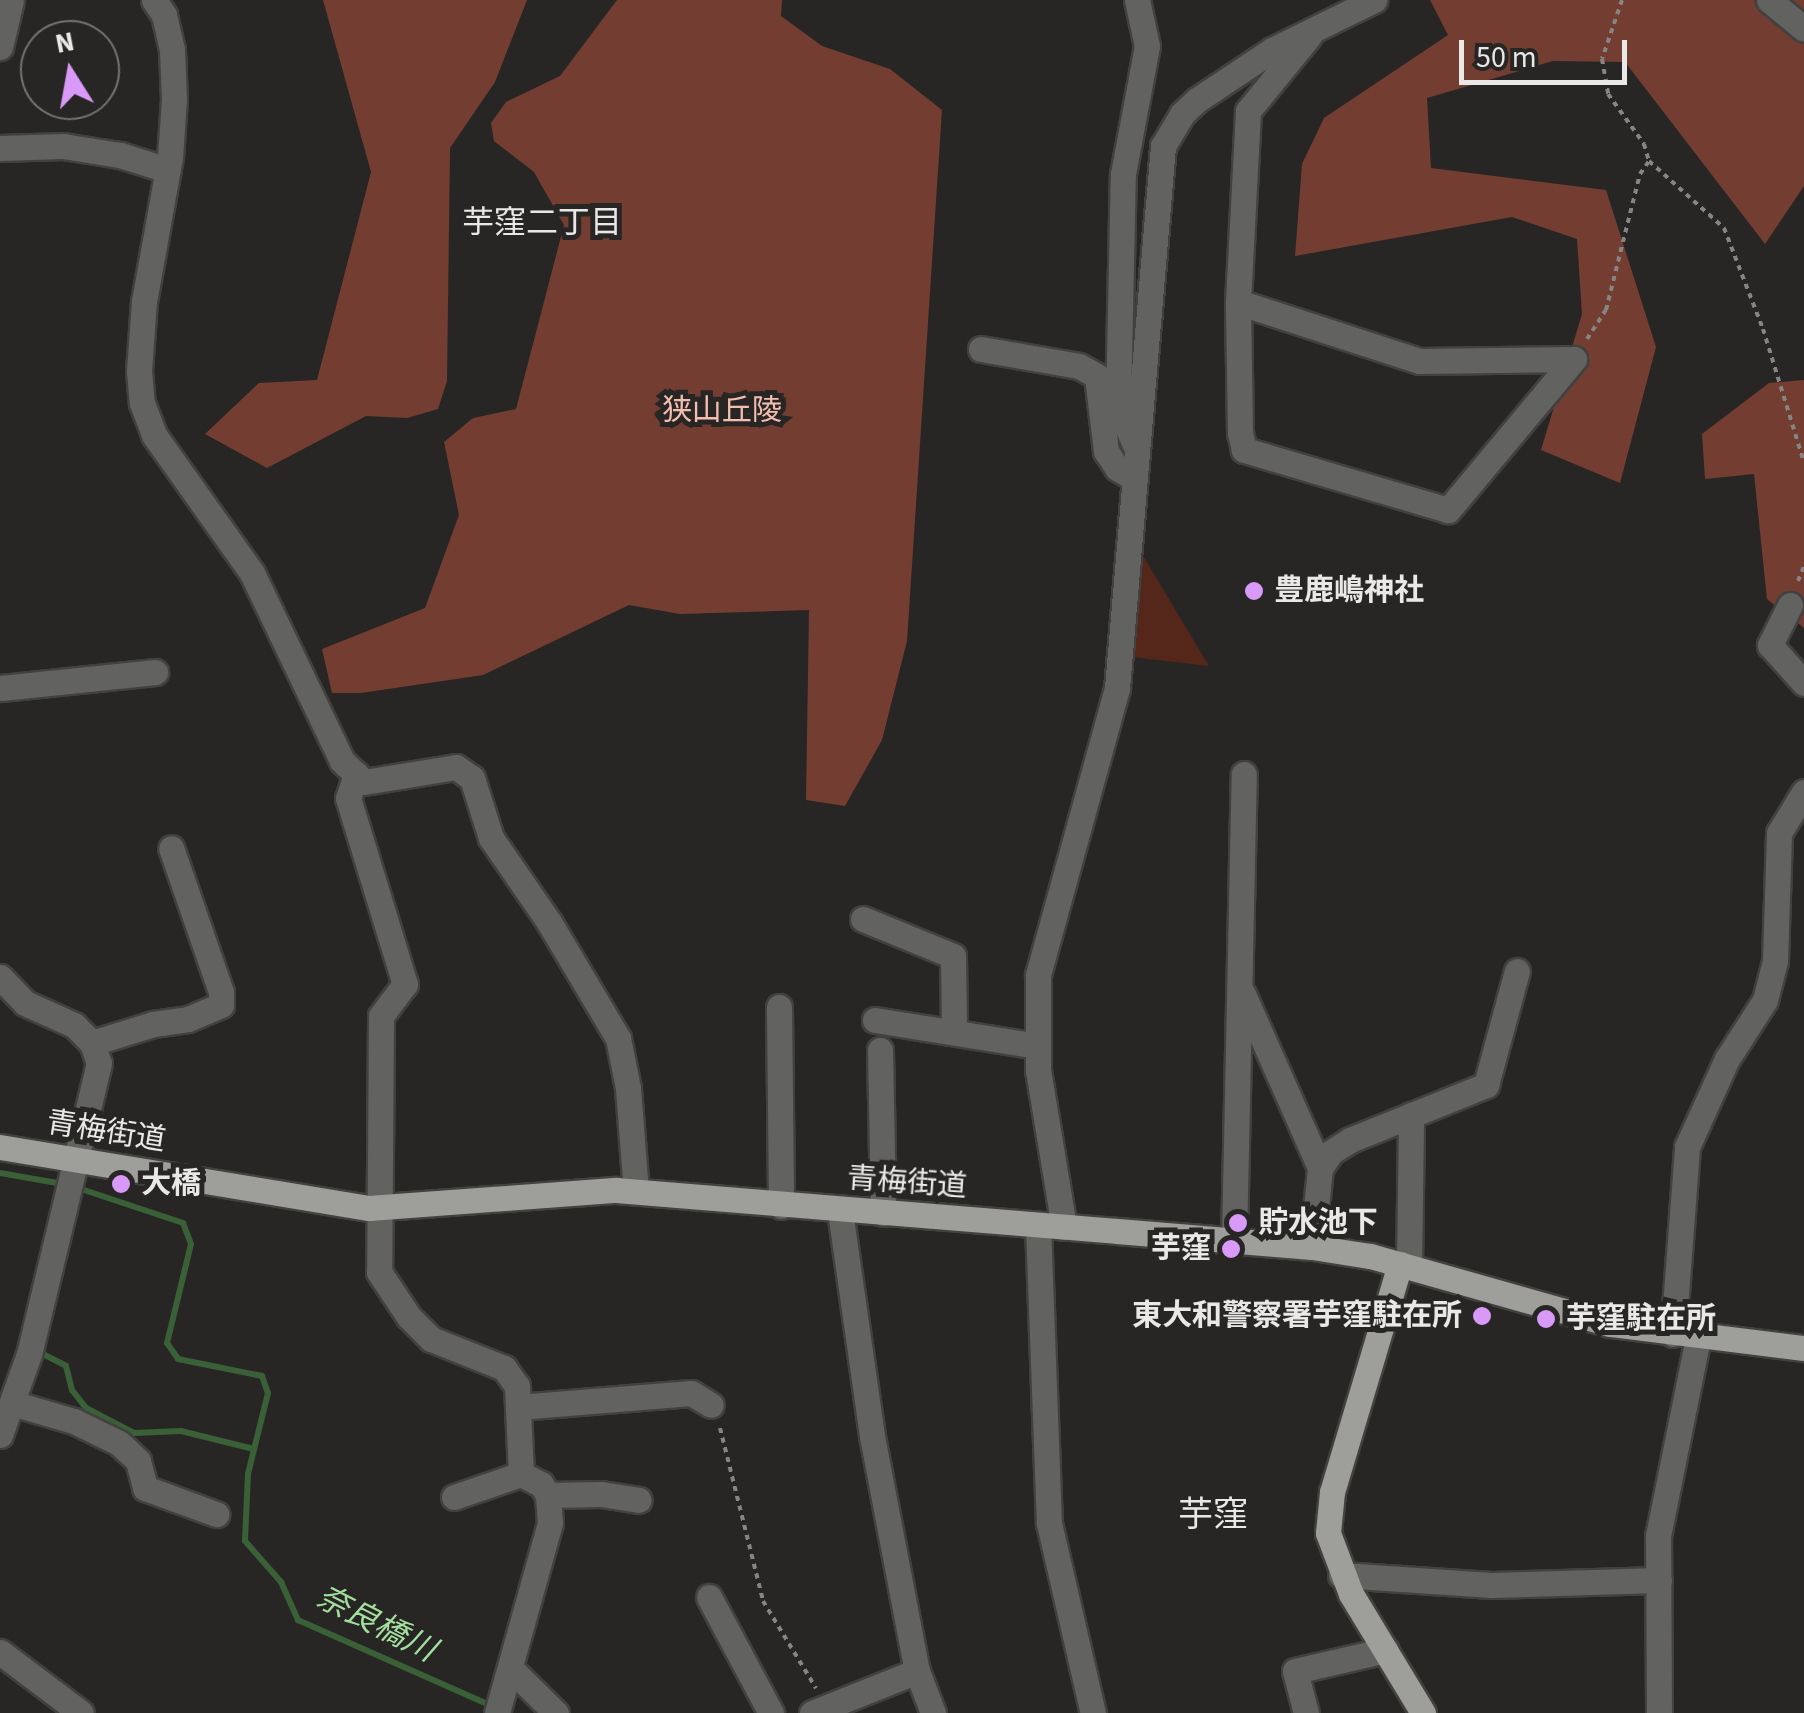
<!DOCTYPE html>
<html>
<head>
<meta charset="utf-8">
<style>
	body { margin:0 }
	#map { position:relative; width:1804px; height:1713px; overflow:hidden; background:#272624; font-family:"Source Sans 3","Noto Sans JP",sans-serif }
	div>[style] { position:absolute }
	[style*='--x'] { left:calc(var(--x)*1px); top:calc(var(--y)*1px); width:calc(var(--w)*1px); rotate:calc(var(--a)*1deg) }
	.green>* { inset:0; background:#55271b }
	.forest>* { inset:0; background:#733e31 }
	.stream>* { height:6px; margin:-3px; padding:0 3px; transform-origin:3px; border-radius:3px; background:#3a6037 }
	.path>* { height:4px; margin-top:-2px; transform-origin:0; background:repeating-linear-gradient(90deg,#868583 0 5px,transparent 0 10px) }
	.roads { filter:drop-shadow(2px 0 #42413f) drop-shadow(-2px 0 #42413f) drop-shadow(0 2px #42413f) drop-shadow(0 -2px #42413f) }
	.minor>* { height:25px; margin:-12.5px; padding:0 12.5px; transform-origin:12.5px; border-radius:12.5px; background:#626261 }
	.major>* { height:25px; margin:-12.5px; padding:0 12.5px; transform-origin:12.5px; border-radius:12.5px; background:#9e9e9b }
	.dots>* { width:28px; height:28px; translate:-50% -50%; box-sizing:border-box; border:5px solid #272624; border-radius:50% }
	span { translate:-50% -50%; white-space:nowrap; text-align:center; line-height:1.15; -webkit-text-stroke:10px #272624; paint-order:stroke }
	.park-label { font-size:30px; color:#f3beb0 }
	.poi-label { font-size:30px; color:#e9e8e7; font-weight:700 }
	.left { translate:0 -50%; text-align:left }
	.right { translate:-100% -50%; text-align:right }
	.street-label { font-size:30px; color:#e9e8e7 }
	.neighbourhood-label { font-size:32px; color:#e9e8e7 }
	.water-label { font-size:32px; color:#a2de9d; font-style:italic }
	.quarter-label { font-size:35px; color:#e9e8e7 }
	.north { position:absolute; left:20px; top:20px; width:100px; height:100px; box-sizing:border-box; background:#272624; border:2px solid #757472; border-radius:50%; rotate:349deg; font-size:28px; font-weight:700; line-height:40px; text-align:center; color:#e9e8e7 }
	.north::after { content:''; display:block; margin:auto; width:35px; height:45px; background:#d99af7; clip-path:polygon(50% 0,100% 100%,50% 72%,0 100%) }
	.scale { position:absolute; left:1459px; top:40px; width:168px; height:45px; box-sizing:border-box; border:5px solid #e9e8e7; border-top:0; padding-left:12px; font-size:30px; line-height:35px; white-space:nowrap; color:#e9e8e7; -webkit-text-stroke:8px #272624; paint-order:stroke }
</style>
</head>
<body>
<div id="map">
	<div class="green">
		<div style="clip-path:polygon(1139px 549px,1209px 666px,1132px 657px)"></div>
	</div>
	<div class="forest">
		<div style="clip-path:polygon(323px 0,527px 0,495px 82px,450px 148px,447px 381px,438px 409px,407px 418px,366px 416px,267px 468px,205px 434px,259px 383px,317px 380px,371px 172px)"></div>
		<div style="clip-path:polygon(617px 0,782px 0,781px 16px,822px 46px,890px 69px,942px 110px,907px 641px,882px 740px,845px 806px,806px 800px,809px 610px,680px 614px,629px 605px,483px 675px,361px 693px,332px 693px,322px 649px,425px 608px,459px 515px,444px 442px,473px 418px,516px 409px,564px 225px,534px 172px,494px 141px,491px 123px,506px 102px,560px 76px)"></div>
		<div style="clip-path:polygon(1430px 0,1804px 0,1804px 186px,1765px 244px,1625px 62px,1553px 61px,1427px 98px,1431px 168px,1606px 190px,1656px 347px,1620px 483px,1541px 450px,1582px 314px,1577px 239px,1512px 217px,1295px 256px,1302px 164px,1324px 118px,1448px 35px)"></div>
		<div style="clip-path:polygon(1804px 380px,1804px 628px,1767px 599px,1754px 474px,1705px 479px,1702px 434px,1769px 383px)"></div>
	</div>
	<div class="stream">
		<div style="--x:0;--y:1173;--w:64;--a:9.9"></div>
		<div style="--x:75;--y:1187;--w:114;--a:18.4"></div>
		<div style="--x:183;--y:1223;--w:22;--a:69"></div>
		<div style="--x:191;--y:1244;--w:102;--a:103.6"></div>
		<div style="--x:167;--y:1343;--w:19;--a:55"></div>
		<div style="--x:178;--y:1359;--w:86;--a:11.4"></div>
		<div style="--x:262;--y:1376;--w:18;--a:71"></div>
		<div style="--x:268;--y:1393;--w:83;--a:103.9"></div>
		<div style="--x:248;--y:1474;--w:67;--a:92.6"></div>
		<div style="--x:245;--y:1541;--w:55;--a:48.7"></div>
		<div style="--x:281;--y:1582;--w:42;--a:65.9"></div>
		<div style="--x:298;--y:1620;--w:212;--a:23.9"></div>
		<div style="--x:41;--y:1353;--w:28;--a:27"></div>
		<div style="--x:66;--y:1366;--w:25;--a:76"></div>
		<div style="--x:72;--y:1390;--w:23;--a:52"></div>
		<div style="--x:86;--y:1408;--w:54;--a:27.5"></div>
		<div style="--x:134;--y:1433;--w:47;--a:-2.4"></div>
		<div style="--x:181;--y:1431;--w:75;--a:13.9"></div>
	</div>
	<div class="path">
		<div style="--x:1622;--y:0;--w:62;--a:108.7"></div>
		<div style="--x:1602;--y:59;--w:36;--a:80"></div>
		<div style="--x:1608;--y:94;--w:62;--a:54.2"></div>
		<div style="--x:1644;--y:144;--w:18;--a:74"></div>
		<div style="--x:1649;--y:161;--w:101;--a:41.8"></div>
		<div style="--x:1724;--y:228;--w:108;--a:68.9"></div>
		<div style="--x:1763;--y:329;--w:139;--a:72.9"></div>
		<div style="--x:1587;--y:339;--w:35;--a:-57"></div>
		<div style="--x:1606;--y:310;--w:140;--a:-76"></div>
		<div style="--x:1640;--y:174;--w:16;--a:-55"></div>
		<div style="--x:1798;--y:581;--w:16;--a:-68"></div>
		<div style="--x:720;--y:1428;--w:178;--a:76"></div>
		<div style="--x:763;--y:1601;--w:102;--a:58.7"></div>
	</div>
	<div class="roads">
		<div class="minor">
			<div style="--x:154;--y:0;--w:18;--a:56"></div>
			<div style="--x:164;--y:15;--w:36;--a:77"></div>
			<div style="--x:172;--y:50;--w:49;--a:87.7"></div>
			<div style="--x:174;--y:99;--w:58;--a:93.9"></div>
			<div style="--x:170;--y:157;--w:146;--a:100.2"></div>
			<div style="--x:144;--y:301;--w:70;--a:94.1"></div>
			<div style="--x:139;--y:371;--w:32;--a:85"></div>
			<div style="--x:142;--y:403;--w:34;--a:69"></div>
			<div style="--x:154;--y:435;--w:169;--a:54.6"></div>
			<div style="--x:252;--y:573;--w:208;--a:64.4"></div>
			<div style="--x:342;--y:761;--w:30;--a:44"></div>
			<div style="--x:364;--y:782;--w:93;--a:-9.3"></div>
			<div style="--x:456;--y:767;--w:19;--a:35"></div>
			<div style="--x:472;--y:778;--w:63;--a:72.4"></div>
			<div style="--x:491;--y:838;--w:102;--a:55.4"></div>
			<div style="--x:549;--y:922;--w:135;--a:59.3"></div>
			<div style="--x:618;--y:1038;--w:51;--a:78.7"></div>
			<div style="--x:628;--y:1088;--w:103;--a:85.6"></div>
			<div style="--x:1769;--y:0;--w:45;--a:39.6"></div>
			<div style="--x:0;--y:47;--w:48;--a:-76.8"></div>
			<div style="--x:0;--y:148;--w:63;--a:-1.8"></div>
			<div style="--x:63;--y:146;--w:58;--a:9"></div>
			<div style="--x:120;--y:155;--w:50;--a:17.4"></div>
			<div style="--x:1238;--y:302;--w:191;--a:18"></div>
			<div style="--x:1420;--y:361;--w:154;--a:-0.7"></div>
			<div style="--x:1574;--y:359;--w:197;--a:129.8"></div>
			<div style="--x:1448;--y:510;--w:213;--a:-163.6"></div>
			<div style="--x:1244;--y:450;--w:17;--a:-103"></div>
			<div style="--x:1240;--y:433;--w:131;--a:-90.9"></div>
			<div style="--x:1238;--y:302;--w:191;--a:-87"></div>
			<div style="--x:1248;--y:111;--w:97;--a:-50.9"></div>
			<div style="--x:981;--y:349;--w:99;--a:9.8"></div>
			<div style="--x:1079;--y:366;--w:21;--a:29"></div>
			<div style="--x:1097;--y:376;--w:76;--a:83.2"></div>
			<div style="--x:1106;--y:451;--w:20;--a:57"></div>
			<div style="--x:1117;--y:468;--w:21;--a:31"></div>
			<div style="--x:1135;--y:445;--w:43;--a:-113.6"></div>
			<div style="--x:1118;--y:406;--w:232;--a:-88.8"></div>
			<div style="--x:1123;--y:174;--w:130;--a:-79.4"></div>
			<div style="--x:1147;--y:46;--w:47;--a:-102.3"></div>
			<div style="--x:1790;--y:605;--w:45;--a:116.6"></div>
			<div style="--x:1770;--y:645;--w:51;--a:48.2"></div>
			<div style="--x:1;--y:688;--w:155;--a:-5.9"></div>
			<div style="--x:356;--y:774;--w:25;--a:108"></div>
			<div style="--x:348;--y:798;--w:195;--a:73"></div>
			<div style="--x:405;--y:984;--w:40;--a:127"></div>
			<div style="--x:381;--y:1016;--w:256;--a:90.4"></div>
			<div style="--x:379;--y:1272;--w:54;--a:56.3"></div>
			<div style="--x:409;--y:1317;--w:31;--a:45"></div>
			<div style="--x:431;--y:1339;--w:79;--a:21.7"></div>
			<div style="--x:504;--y:1368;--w:22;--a:54"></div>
			<div style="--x:517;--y:1386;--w:88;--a:87.4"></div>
			<div style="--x:521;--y:1474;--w:22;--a:27"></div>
			<div style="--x:541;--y:1484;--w:13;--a:58"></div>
			<div style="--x:548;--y:1495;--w:28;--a:86"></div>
			<div style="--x:550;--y:1523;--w:197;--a:105.6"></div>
			<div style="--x:863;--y:919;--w:97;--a:22.3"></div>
			<div style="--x:953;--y:956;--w:76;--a:89.2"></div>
			<div style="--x:0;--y:977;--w:36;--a:46"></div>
			<div style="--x:25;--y:1003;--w:54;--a:24.2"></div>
			<div style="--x:74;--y:1025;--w:25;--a:45"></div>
			<div style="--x:92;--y:1043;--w:21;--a:71"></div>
			<div style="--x:99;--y:1063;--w:299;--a:103.5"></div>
			<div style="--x:29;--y:1354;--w:86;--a:109.7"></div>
			<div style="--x:1243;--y:994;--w:190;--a:66.1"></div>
			<div style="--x:779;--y:1007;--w:199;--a:89.4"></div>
			<div style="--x:875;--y:1020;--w:164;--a:9.1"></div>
			<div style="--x:92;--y:1043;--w:64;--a:-17.3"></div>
			<div style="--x:153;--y:1024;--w:35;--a:-8"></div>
			<div style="--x:188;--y:1019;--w:36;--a:-23"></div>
			<div style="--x:221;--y:1005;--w:13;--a:-90"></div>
			<div style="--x:221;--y:992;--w:152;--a:-109.1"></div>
			<div style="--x:880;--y:1050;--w:163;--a:88.9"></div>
			<div style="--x:840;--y:1211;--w:227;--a:81.9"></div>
			<div style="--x:872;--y:1436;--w:239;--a:79.2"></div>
			<div style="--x:917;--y:1671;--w:45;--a:69.1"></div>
			<div style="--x:1038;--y:1225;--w:298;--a:87.9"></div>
			<div style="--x:1049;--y:1523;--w:195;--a:77"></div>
			<div style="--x:1064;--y:1227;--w:159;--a:-99.4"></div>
			<div style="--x:1038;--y:1070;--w:95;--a:-90"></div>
			<div style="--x:1038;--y:975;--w:298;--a:-74.6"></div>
			<div style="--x:1117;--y:688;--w:544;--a:-85.15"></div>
			<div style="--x:1163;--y:146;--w:37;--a:-59"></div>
			<div style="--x:1182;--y:114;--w:21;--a:-43"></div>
			<div style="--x:1197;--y:100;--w:90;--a:-33.7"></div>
			<div style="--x:1272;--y:50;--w:114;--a:-26.1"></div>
			<div style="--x:1234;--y:1241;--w:467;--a:-88.8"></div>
			<div style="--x:1312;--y:1247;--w:79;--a:-84.2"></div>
			<div style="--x:1320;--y:1168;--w:19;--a:-55"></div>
			<div style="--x:1331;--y:1152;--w:22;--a:-32"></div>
			<div style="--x:1350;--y:1140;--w:147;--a:-22"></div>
			<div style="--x:1486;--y:1085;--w:118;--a:-74.8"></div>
			<div style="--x:1409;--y:1267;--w:152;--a:-89.2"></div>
			<div style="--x:1673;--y:1334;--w:188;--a:-85.7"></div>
			<div style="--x:1687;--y:1147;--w:97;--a:-65.6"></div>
			<div style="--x:1727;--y:1059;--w:70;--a:-57.2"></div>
			<div style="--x:1765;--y:1000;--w:40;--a:-75.6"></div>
			<div style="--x:1775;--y:961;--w:128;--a:-88.2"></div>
			<div style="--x:1779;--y:833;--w:48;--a:-58.6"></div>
			<div style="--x:12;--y:1403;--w:65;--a:16.2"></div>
			<div style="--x:74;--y:1421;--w:50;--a:26.1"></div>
			<div style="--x:119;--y:1443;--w:26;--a:43"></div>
			<div style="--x:138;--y:1461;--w:28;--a:75"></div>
			<div style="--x:145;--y:1488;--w:76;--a:20.1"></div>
			<div style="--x:518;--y:1407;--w:174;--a:-4.6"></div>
			<div style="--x:691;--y:1393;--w:23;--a:31"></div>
			<div style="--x:548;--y:1495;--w:53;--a:-1.1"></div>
			<div style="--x:601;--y:1494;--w:38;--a:9"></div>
			<div style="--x:454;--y:1497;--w:71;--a:-18.9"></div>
			<div style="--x:1341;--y:1575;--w:151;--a:3.8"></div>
			<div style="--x:1492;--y:1585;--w:167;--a:-1.7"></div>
			<div style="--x:709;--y:1597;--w:132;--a:61.9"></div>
			<div style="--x:0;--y:1652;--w:101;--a:37"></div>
			<div style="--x:511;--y:1669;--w:63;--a:44.4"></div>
			<div style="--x:812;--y:1713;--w:113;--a:-21.8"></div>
			<div style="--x:1306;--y:1713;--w:43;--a:-104.7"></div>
			<div style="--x:1295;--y:1671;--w:93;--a:-13"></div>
			<div style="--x:1659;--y:1713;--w:177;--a:-90.3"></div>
			<div style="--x:1658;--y:1536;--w:203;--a:-78.6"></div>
		</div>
		<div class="major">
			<div style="--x:0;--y:1147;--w:374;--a:9.4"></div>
			<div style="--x:369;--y:1208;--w:248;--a:-4.2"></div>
			<div style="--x:616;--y:1190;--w:698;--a:4.68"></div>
			<div style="--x:1312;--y:1247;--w:59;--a:8.8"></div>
			<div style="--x:1370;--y:1256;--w:249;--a:15.8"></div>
			<div style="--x:1610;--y:1324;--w:195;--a:7.1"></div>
			<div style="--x:1400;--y:1264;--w:238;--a:106.6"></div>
			<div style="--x:1332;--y:1492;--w:41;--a:95.6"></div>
			<div style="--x:1328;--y:1533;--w:65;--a:69.3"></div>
			<div style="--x:1351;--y:1594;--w:139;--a:58.8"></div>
		</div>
	</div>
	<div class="dots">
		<div style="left:1254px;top:591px;background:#d99af7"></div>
		<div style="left:121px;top:1184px;background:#d99af7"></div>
		<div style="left:1238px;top:1223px;background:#d99af7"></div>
		<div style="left:1231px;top:1249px;background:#d99af7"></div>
		<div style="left:1482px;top:1316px;background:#d99af7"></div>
		<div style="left:1546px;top:1319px;background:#d99af7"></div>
	</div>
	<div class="park-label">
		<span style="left:722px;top:411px">狭山丘陵</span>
	</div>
	<div class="poi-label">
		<span class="left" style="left:1274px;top:591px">豊鹿嶋神社</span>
		<span class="left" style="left:141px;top:1184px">大橋</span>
		<span class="left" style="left:1258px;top:1223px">貯水池下</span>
		<span class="right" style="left:1211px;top:1249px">芋窪</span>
		<span class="right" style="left:1462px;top:1316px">東大和警察署芋窪駐在所</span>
		<span class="left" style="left:1566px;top:1319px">芋窪駐在所</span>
	</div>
	<div class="street-label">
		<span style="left:106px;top:1132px;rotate:9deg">青梅街道</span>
		<span style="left:907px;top:1183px;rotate:4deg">青梅街道</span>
	</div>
	<div class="neighbourhood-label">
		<span style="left:542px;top:223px">芋窪二丁目</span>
	</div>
	<div class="water-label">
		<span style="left:376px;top:1624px;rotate:27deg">奈良橋川</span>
	</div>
	<div class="quarter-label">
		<span style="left:1213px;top:1515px">芋窪</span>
	</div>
	<div class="north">N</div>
	<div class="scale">50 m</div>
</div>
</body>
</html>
